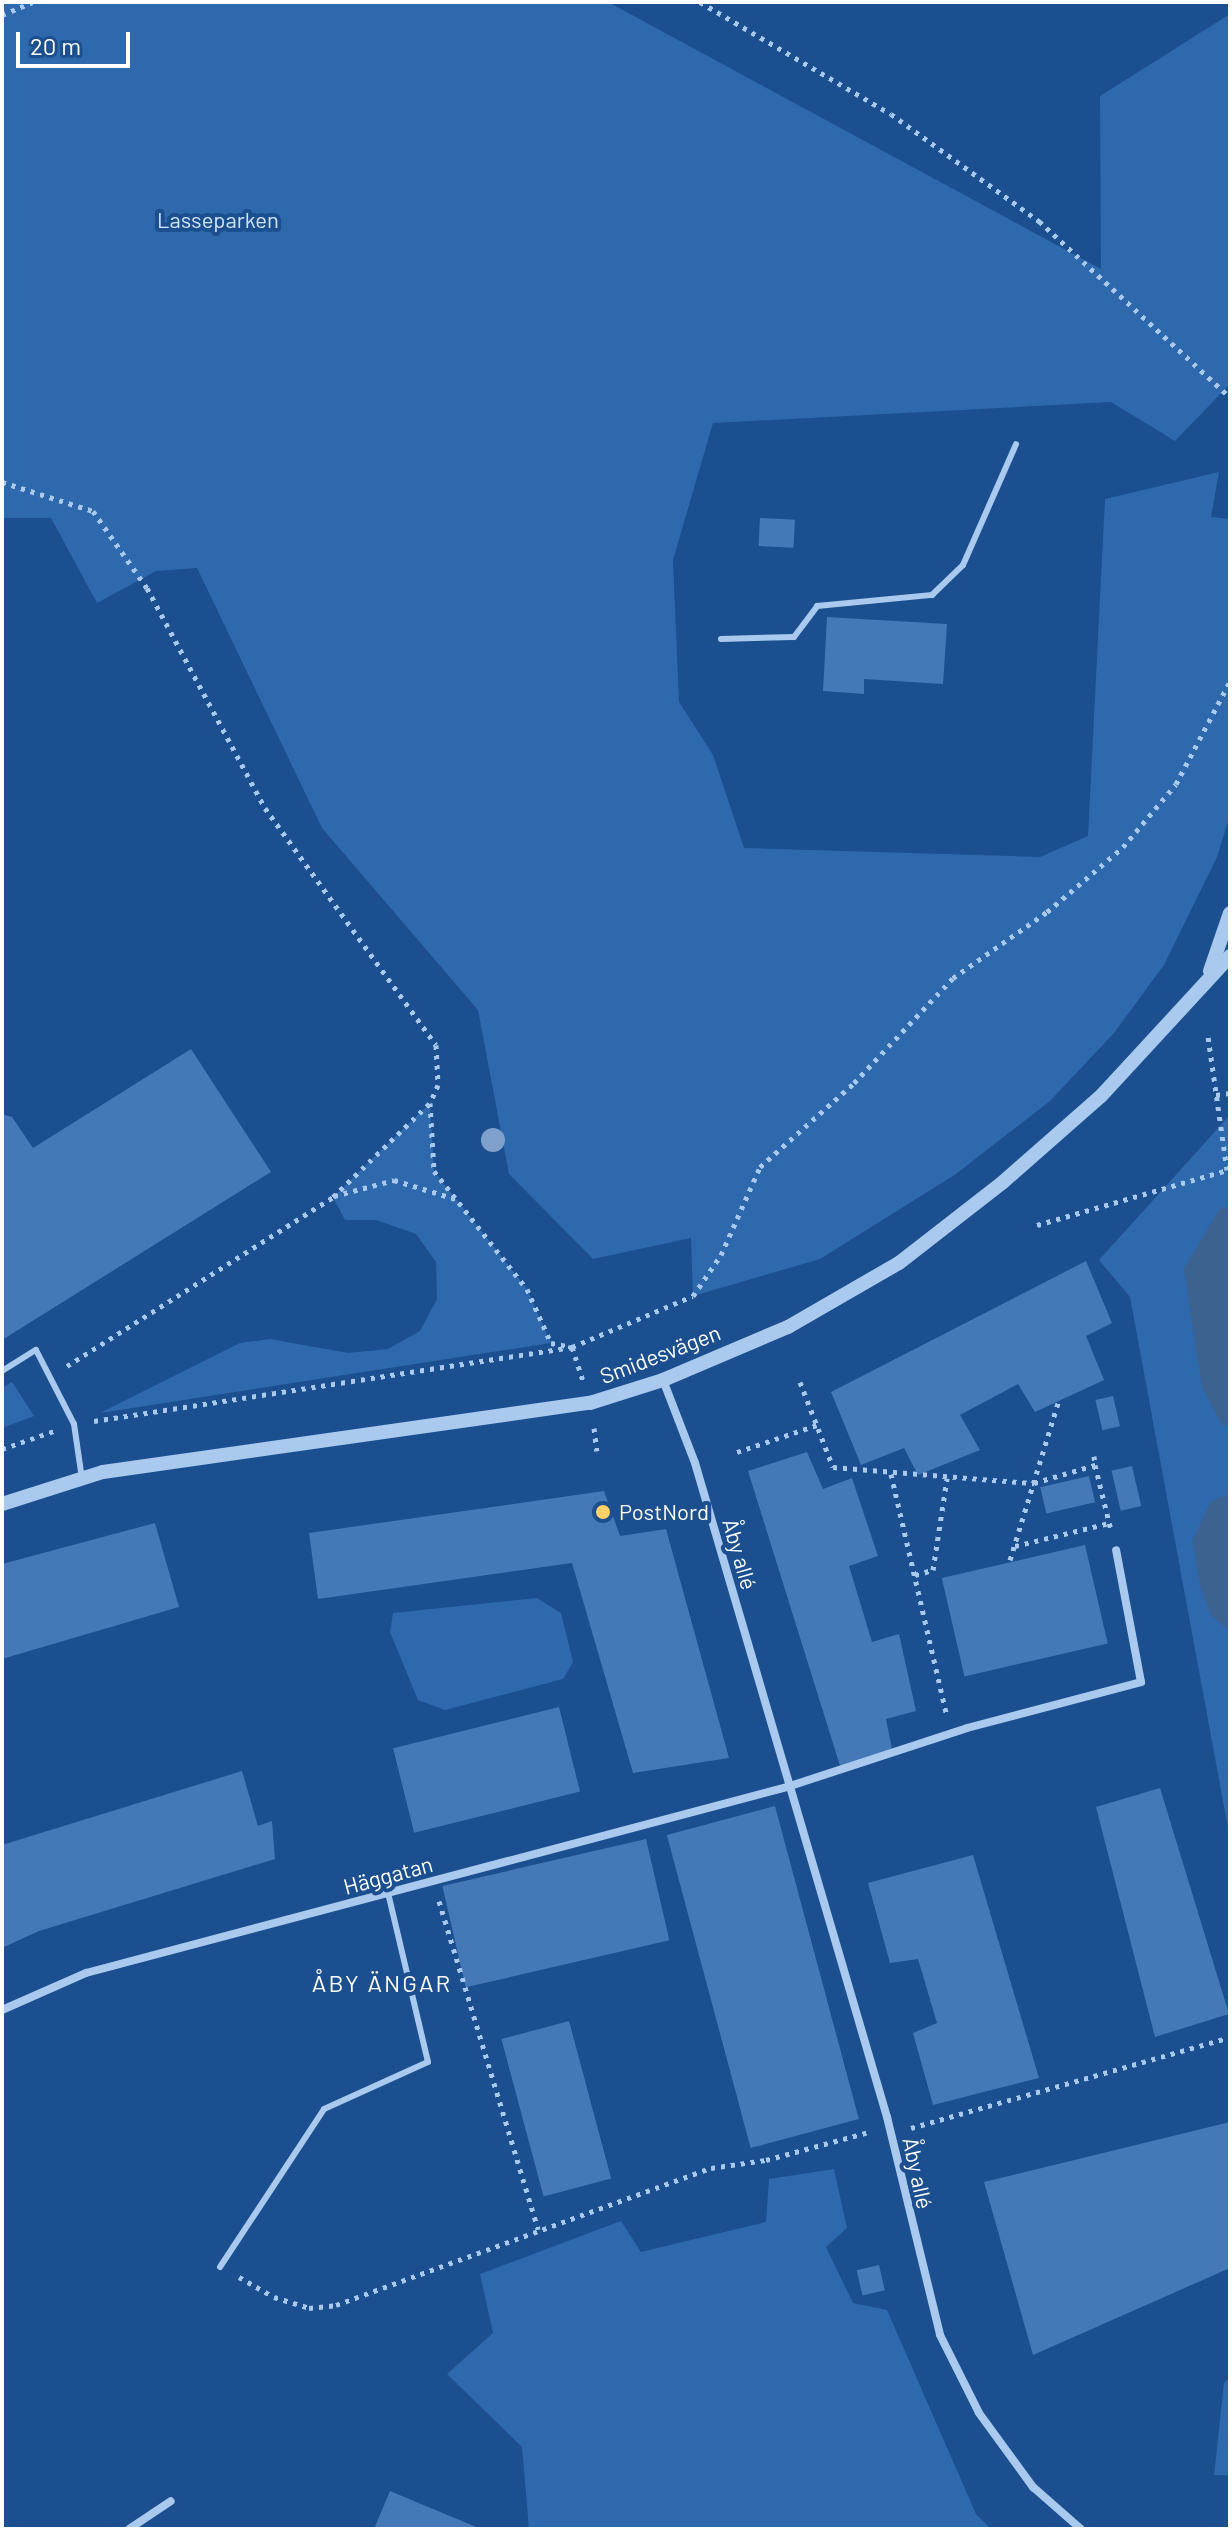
<!DOCTYPE html>
<html>
<head>
<meta charset="utf-8">
<style>
	body { margin:0 }
	#map { position:relative; width:1232px; height:2531px; overflow:hidden; background:#1b4f8f; font-family:Barlow,sans-serif }
	div>[style] { position:absolute }
	[style*='--x'] { left:calc(var(--x)*1px); top:calc(var(--y)*1px); width:calc(var(--w)*1px); rotate:calc(var(--a)*1deg) }
	.green>* { inset:0; background:#2e69ad }
	.water>* { inset:0; background:#3c6290 }
	.building>* { inset:0; background:#4478b7; transform-origin:0 0 }
	.path>* { height:5px; margin-top:-2.5px; transform-origin:0; background:repeating-linear-gradient(90deg,#a9c9ee 0 4px,transparent 0 10px) }
	.service>* { height:6px; margin:-3px; padding:0 3px; transform-origin:3px; border-radius:3px; background:#a9c9ee }
	.minor>* { height:8px; margin:-4px; padding:0 4px; transform-origin:4px; border-radius:4px; background:#a9c9ee }
	.tertiary>* { height:14px; margin:-7px; padding:0 7px; transform-origin:7px; border-radius:7px; background:#a9c9ee }
	.trees>* { width:24px; height:24px; margin:-12px; border-radius:50%; background:#7ea0ca }
	.dots>* { width:22px; height:22px; translate:-50% -50%; box-sizing:border-box; border:4px solid #1b4f8f; border-radius:50% }
	span { translate:-50% -50%; white-space:nowrap; text-align:center; line-height:1.15; -webkit-text-stroke:8px #1b4f8f; paint-order:stroke }
	.park-label { font-size:22px; color:#cfe3fa }
	.street-label { font-size:22px; color:#fff }
	.poi-label { font-size:22px; color:#fff }
	.left { translate:0 -50%; text-align:left }
	.neighbourhood-label { font-size:24px; color:#fff; letter-spacing:2px }
	.frame { position:absolute; inset:0; border:4px solid #fff; pointer-events:none }
	.scale { position:absolute; left:16px; top:32px; width:114px; height:36px; box-sizing:border-box; border:4px solid #fff; border-top:0; padding-left:10px; font-size:24px; line-height:28px; white-space:nowrap; color:#fff; -webkit-text-stroke:6px #1b4f8f; paint-order:stroke }
</style>
</head>
<body>
<div id="map">
	<div class="green">
		<div style="clip-path:polygon(2px 2px,608px 2px,1101px 269px,1100px 96px,1230px 14px,1230px 384px,1175px 441px,1111px 402px,713px 423px,673px 560px,679px 702px,713px 755px,744px 848px,1040px 857px,1088px 836px,1105px 499px,1219px 472px,1211px 517px,1230px 519px,1230px 815px,1217px 857px,1164px 965px,1114px 1033px,1050px 1101px,956px 1174px,820px 1259px,693px 1296px,691px 1238px,593px 1259px,509px 1174px,478px 1010px,322px 828px,197px 568px,156px 571px,97px 603px,51px 518px,2px 518px)"></div>
		<div style="clip-path:polygon(430px 1103px,434px 1171px,527px 1289px,551px 1343px,100px 1413px,240px 1343px,270px 1339px,348px 1353px,388px 1349px,420px 1331px,437px 1299px,436px 1262px,416px 1234px,376px 1220px,345px 1220px,333px 1197px)"></div>
		<div style="clip-path:polygon(1230px 1115px,1230px 1839px,1130px 1297px,1099px 1260px)"></div>
		<div style="clip-path:polygon(12px 1382px,34px 1416px,2px 1428px,2px 1388px)"></div>
		<div style="clip-path:polygon(537px 1598px,561px 1613px,573px 1662px,563px 1679px,445px 1710px,418px 1700px,390px 1632px,393px 1613px)"></div>
		<div style="clip-path:polygon(834px 2169px,847px 2228px,826px 2247px,853px 2303px,887px 2310px,976px 2514px,991px 2529px,529px 2529px,522px 2447px,447px 2374px,493px 2333px,480px 2274px,621px 2221px,641px 2252px,766px 2222px,769px 2179px)"></div>
		<div style="clip-path:polygon(1230px 2377px,1230px 2475px,1214px 2475px,1224px 2383px)"></div>
	</div>
	<div class="water">
		<div style="clip-path:polygon(1230px 1205px,1230px 1427px,1221px 1423px,1202px 1387px,1184px 1269px,1219px 1210px)"></div>
		<div style="clip-path:polygon(1230px 1495px,1230px 1632px,1211px 1615px,1199px 1581px,1193px 1540px,1211px 1501px)"></div>
	</div>
	<div class="building">
		<div style="left:760px;top:518px;width:35px;height:28px;rotate:3deg"></div>
		<div style="clip-path:polygon(827px 617px,947px 624px,943px 684px,864px 679px,864px 694px,823px 691px)"></div>
		<div style="clip-path:polygon(191px 1049px,271px 1172px,2px 1340px,2px 1114px,12px 1117px,33px 1148px)"></div>
		<div style="clip-path:polygon(1086px 1261px,1112px 1323px,1086px 1336px,1104px 1380px,1035px 1412px,1018px 1384px,960px 1415px,980px 1450px,918px 1475px,904px 1448px,861px 1465px,831px 1392px)"></div>
		<div style="left:1113px;top:1396px;width:31px;height:18px;rotate:77deg"></div>
		<div style="clip-path:polygon(807px 1452px,823px 1489px,852px 1478px,878px 1556px,849px 1566px,872px 1642px,899px 1634px,916px 1711px,886px 1719px,893px 1754px,841px 1769px,748px 1471px)"></div>
		<div style="left:1132px;top:1466px;width:41px;height:21px;rotate:77deg"></div>
		<div style="left:1089px;top:1476px;width:27px;height:50px;rotate:77deg"></div>
		<div style="clip-path:polygon(604px 1491px,620px 1536px,666px 1529px,729px 1758px,633px 1773px,572px 1563px,318px 1599px,309px 1533px)"></div>
		<div style="clip-path:polygon(155px 1523px,179px 1607px,2px 1659px,2px 1564px)"></div>
		<div style="left:1085px;top:1545px;width:101px;height:147px;rotate:77deg"></div>
		<div style="left:559px;top:1707px;width:87px;height:171px;rotate:76deg"></div>
		<div style="clip-path:polygon(242px 1771px,258px 1826px,272px 1821px,275px 1859px,39px 1931px,2px 1948px,2px 1845px)"></div>
		<div style="clip-path:polygon(1160px 1788px,1229px 2014px,1155px 2037px,1096px 1807px)"></div>
		<div style="left:775px;top:1806px;width:324px;height:112px;rotate:75deg"></div>
		<div style="left:646px;top:1839px;width:104px;height:209px;rotate:77deg"></div>
		<div style="clip-path:polygon(973px 1855px,1039px 2078px,933px 2105px,913px 2033px,937px 2023px,918px 1959px,890px 1963px,868px 1883px)"></div>
		<div style="left:569px;top:2021px;width:163px;height:70px;rotate:75deg"></div>
		<div style="clip-path:polygon(1230px 2122px,1230px 2268px,1033px 2355px,984px 2182px)"></div>
		<div style="left:879px;top:2265px;width:26px;height:23px;rotate:77deg"></div>
		<div style="clip-path:polygon(390px 2491px,481px 2529px,374px 2529px)"></div>
	</div>
	<div class="path">
		<div style="--x:700;--y:2;--w:221;--a:30.4"></div>
		<div style="--x:891;--y:114;--w:183;--a:35.9"></div>
		<div style="--x:1039;--y:221;--w:260;--a:42.7"></div>
		<div style="--x:2;--y:15;--w:33;--a:-23"></div>
		<div style="--x:2;--y:482;--w:96;--a:17.7"></div>
		<div style="--x:93;--y:511;--w:94;--a:55"></div>
		<div style="--x:147;--y:588;--w:250;--a:61.8"></div>
		<div style="--x:265;--y:808;--w:292;--a:54.2"></div>
		<div style="--x:436;--y:1045;--w:40;--a:87.1"></div>
		<div style="--x:438;--y:1085;--w:20;--a:114"></div>
		<div style="--x:430;--y:1103;--w:68;--a:86.6"></div>
		<div style="--x:434;--y:1171;--w:150;--a:51.8"></div>
		<div style="--x:527;--y:1289;--w:59;--a:66"></div>
		<div style="--x:551;--y:1343;--w:21;--a:11"></div>
		<div style="--x:572;--y:1347;--w:131;--a:-22.9"></div>
		<div style="--x:693;--y:1296;--w:50;--a:-55.7"></div>
		<div style="--x:721;--y:1255;--w:96;--a:-66.1"></div>
		<div style="--x:760;--y:1167;--w:126;--a:-41.8"></div>
		<div style="--x:854;--y:1083;--w:144;--a:-46.7"></div>
		<div style="--x:953;--y:978;--w:115;--a:-35.1"></div>
		<div style="--x:1047;--y:912;--w:100;--a:-40.5"></div>
		<div style="--x:1123;--y:847;--w:82;--a:-49.9"></div>
		<div style="--x:1176;--y:784;--w:116;--a:-62.3"></div>
		<div style="--x:1216;--y:1095;--w:14;--a:-8"></div>
		<div style="--x:334;--y:1196;--w:62;--a:-14.9"></div>
		<div style="--x:394;--y:1180;--w:68;--a:17.1"></div>
		<div style="--x:1037;--y:1225;--w:198;--a:-16.1"></div>
		<div style="--x:1227;--y:1170;--w:134;--a:-98.1"></div>
		<div style="--x:67;--y:1366;--w:315;--a:-32.4"></div>
		<div style="--x:333;--y:1197;--w:135;--a:-44.1"></div>
		<div style="--x:800;--y:1382;--w:91;--a:68.8"></div>
		<div style="--x:833;--y:1467;--w:202;--a:4.6"></div>
		<div style="--x:1034;--y:1483;--w:64;--a:-16.4"></div>
		<div style="--x:1095;--y:1465;--w:67;--a:76.2"></div>
		<div style="--x:94;--y:1421;--w:484;--a:-8.8"></div>
		<div style="--x:572;--y:1347;--w:35;--a:72"></div>
		<div style="--x:594;--y:1428;--w:23;--a:83"></div>
		<div style="--x:2;--y:1449;--w:55;--a:-19.1"></div>
		<div style="--x:737;--y:1452;--w:84;--a:-18.6"></div>
		<div style="--x:1094;--y:1456;--w:9;--a:84"></div>
		<div style="--x:891;--y:1474;--w:245;--a:77"></div>
		<div style="--x:1015;--y:1546;--w:97;--a:-13.7"></div>
		<div style="--x:1010;--y:1560;--w:167;--a:-73"></div>
		<div style="--x:915;--y:1575;--w:19;--a:-16"></div>
		<div style="--x:933;--y:1570;--w:93;--a:-81.3"></div>
		<div style="--x:439;--y:1901;--w:343;--a:73.2"></div>
		<div style="--x:911;--y:2128;--w:332;--a:-15.9"></div>
		<div style="--x:239;--y:2277;--w:40;--a:29.7"></div>
		<div style="--x:274;--y:2297;--w:37;--a:17"></div>
		<div style="--x:309;--y:2308;--w:27;--a:-6"></div>
		<div style="--x:336;--y:2305;--w:399;--a:-20.1"></div>
		<div style="--x:711;--y:2168;--w:56;--a:-8.3"></div>
		<div style="--x:766;--y:2160;--w:107;--a:-15.2"></div>
	</div>
	<div class="service">
		<div style="--x:721;--y:639;--w:73;--a:-1.6"></div>
		<div style="--x:794;--y:637;--w:39;--a:-53"></div>
		<div style="--x:817;--y:606;--w:116;--a:-5.5"></div>
		<div style="--x:932;--y:595;--w:43;--a:-44.1"></div>
		<div style="--x:963;--y:565;--w:132;--a:-66.3"></div>
		<div style="--x:2;--y:1371;--w:40;--a:-32"></div>
		<div style="--x:36;--y:1350;--w:83;--a:62.8"></div>
		<div style="--x:74;--y:1424;--w:56;--a:81.7"></div>
		<div style="--x:220;--y:2267;--w:189;--a:-56.6"></div>
		<div style="--x:324;--y:2109;--w:114;--a:-24.3"></div>
		<div style="--x:428;--y:2062;--w:174;--a:-103.3"></div>
	</div>
	<div class="minor">
		<div style="--x:663;--y:1380;--w:89;--a:68.9"></div>
		<div style="--x:695;--y:1463;--w:682;--a:73.64"></div>
		<div style="--x:887;--y:2117;--w:224;--a:76.3"></div>
		<div style="--x:940;--y:2335;--w:87;--a:63.4"></div>
		<div style="--x:979;--y:2413;--w:92;--a:53.9"></div>
		<div style="--x:1033;--y:2487;--w:64;--a:41.2"></div>
		<div style="--x:2;--y:2010;--w:92;--a:-23.8"></div>
		<div style="--x:86;--y:1973;--w:725;--a:-14.86"></div>
		<div style="--x:787;--y:1787;--w:189;--a:-18.1"></div>
		<div style="--x:967;--y:1728;--w:180;--a:-14.8"></div>
		<div style="--x:1141;--y:1682;--w:134;--a:-100.7"></div>
		<div style="--x:129;--y:2529;--w:50;--a:-33.7"></div>
	</div>
	<div class="tertiary">
		<div style="--x:1210;--y:971;--w:61;--a:-71"></div>
		<div style="--x:2;--y:1504;--w:106;--a:-17.6"></div>
		<div style="--x:103;--y:1472;--w:492;--a:-8.1"></div>
		<div style="--x:590;--y:1403;--w:77;--a:-17.5"></div>
		<div style="--x:663;--y:1380;--w:136;--a:-23"></div>
		<div style="--x:788;--y:1327;--w:128;--a:-30"></div>
		<div style="--x:899;--y:1263;--w:132;--a:-37.9"></div>
		<div style="--x:1003;--y:1182;--w:130;--a:-41.3"></div>
		<div style="--x:1101;--y:1096;--w:190;--a:-47.3"></div>
	</div>
	<div class="trees">
		<div style="left:493px;top:1140px"></div>
	</div>
	<div class="dots">
		<div style="left:603px;top:1512px;background:#ffd166"></div>
	</div>
	<div class="park-label">
		<span style="left:218px;top:220px">Lasseparken</span>
	</div>
	<div class="street-label">
		<span style="left:660px;top:1354px;rotate:-21deg">Smidesvägen</span>
		<span style="left:740px;top:1554px;rotate:74deg">Åby allé</span>
		<span style="left:388px;top:1875px;rotate:-15deg">Häggatan</span>
		<span style="left:918px;top:2173px;rotate:78deg">Åby allé</span>
	</div>
	<div class="poi-label">
		<span class="left" style="left:619px;top:1512px">PostNord</span>
	</div>
	<div class="neighbourhood-label">
		<span style="left:382px;top:1983px">ÅBY ÄNGAR</span>
	</div>
	<div class="frame"></div>
	<div class="scale">20 m</div>
</div>
</body>
</html>
